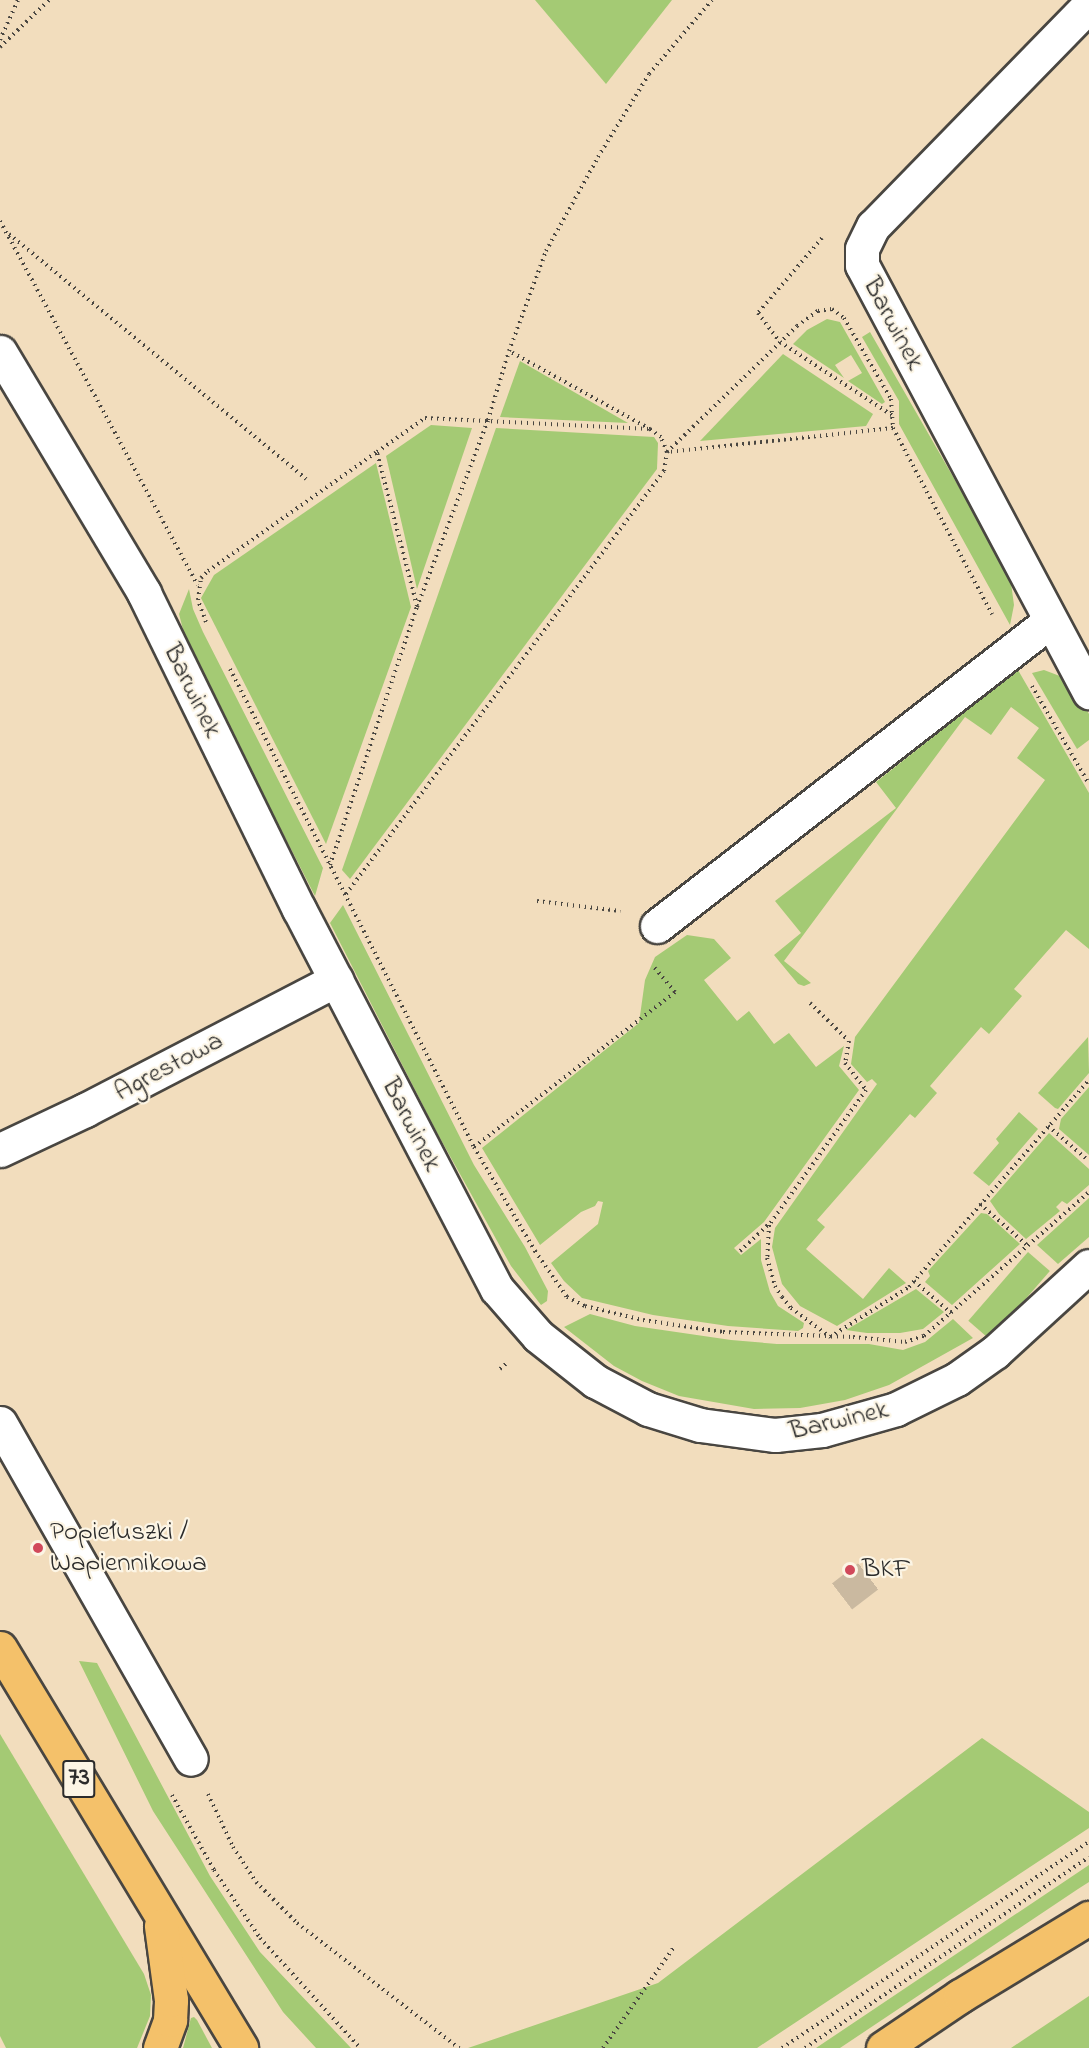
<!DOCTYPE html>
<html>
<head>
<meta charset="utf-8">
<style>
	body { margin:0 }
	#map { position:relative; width:1089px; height:2048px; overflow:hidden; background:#f2ddbd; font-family:"Indie Flower",sans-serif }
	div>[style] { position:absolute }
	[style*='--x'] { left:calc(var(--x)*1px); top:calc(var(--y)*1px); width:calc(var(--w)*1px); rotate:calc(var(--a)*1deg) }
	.green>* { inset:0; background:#a4ca74; transform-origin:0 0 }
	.minor-tunnel>* { height:33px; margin-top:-16.5px; transform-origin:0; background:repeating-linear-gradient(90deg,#cab9a0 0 33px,transparent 0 49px) }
	.path>* { height:4px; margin-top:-2px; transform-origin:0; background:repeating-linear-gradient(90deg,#494641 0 1.5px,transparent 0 6px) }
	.roads { filter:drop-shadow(2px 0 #494641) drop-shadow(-2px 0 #494641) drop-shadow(0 2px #494641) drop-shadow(0 -2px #494641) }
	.minor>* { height:33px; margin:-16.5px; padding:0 16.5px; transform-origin:16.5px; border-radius:16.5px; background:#fff }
	.major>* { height:33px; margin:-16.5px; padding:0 16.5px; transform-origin:16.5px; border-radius:16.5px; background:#f4c16a }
	.dots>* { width:16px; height:16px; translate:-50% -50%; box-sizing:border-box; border:3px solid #fcf5e5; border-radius:50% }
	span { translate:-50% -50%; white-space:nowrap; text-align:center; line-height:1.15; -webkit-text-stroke:4.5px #fcf5e5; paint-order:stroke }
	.shield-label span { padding:2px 4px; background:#fcf5e5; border:2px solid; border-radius:4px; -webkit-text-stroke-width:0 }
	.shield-label { font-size:26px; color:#2b2b2b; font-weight:700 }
	.street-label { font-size:27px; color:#2b2b2b }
	.poi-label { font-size:27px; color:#2b2b2b }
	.left { translate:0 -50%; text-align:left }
</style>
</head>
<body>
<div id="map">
	<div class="green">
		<div style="clip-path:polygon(535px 0,672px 0,606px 84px)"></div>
		<div style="clip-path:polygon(827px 319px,840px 322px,885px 402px,882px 404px,848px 381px,862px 373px,851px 355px,835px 365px,844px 378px,793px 344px,807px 330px)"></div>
		<div style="clip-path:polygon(870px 332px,1010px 576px,1014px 605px,1010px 625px,899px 424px,899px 401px,862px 337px)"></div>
		<div style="clip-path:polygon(783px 354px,873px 414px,866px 426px,700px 441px)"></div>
		<div style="clip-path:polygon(520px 361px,628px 423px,500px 417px)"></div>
		<div style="clip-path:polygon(431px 425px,472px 428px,417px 589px,386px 456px)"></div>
		<div style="clip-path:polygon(496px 428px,654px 437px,658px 443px,657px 469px,350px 879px,342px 870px)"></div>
		<div style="clip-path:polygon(376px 463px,411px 607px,326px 844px,201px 598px,214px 575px)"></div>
		<div style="clip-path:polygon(189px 589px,193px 609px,203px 632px,323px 868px,315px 896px,187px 645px,179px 614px)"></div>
		<div style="clip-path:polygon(1018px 670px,1089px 793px,1089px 949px,1066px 930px,1014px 989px,1022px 996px,989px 1034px,981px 1027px,930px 1086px,937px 1093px,915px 1118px,910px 1114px,817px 1220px,825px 1227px,806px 1249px,863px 1299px,889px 1268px,906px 1283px,837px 1326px,800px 1306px,782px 1284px,772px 1247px,775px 1228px,877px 1084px,872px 1079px,867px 1082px,851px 1064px,855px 1037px,1045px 780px,1017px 758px,1039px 728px,1011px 707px,991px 735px,965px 717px,784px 961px,811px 983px,804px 986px,798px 984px,774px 955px,801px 933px,775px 901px,896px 808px,876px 782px)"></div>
		<div style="clip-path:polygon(1044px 670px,1065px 678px,1074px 688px,1089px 714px,1089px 740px,1077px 749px,1032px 673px)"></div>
		<div style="clip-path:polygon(343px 905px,474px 1165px,525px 1247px,548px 1291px,547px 1301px,541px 1305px,511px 1266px,435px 1129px,330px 923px)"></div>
		<div style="clip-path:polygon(687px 935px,714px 939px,731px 958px,704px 980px,737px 1021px,749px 1011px,774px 1044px,789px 1033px,816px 1067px,844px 1046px,839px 1066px,859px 1090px,764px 1222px,734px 1248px,741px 1255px,761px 1239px,761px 1260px,770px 1292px,778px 1306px,804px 1323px,803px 1328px,798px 1331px,728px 1326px,653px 1315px,582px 1298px,564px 1281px,551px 1263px,598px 1224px,603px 1202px,598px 1201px,595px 1206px,581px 1212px,540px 1245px,482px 1148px,639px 1023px,645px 980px,655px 957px)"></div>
		<div style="clip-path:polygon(1088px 1037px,1089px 1073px,1058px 1109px,1055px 1108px,1038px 1093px)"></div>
		<div style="clip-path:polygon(1089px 1087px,1089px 1155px,1059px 1129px,1061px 1119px)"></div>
		<div style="clip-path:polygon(1019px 1112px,1038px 1129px,989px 1186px,973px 1173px,999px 1143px,996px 1139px)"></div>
		<div style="clip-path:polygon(1049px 1133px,1089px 1169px,1089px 1185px,1067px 1204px,1062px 1201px,1056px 1207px,1060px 1211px,1026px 1239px,999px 1214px,990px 1201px)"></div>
		<div style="clip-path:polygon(1089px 1198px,1089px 1237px,1058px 1264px,1037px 1245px)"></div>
		<div style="clip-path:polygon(981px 1213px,987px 1214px,1020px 1244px,952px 1305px,925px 1282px,930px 1276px,928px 1271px)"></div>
		<div style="left:1028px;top:1252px;width:29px;height:91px;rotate:41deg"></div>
		<div style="clip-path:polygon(916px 1289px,944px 1312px,923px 1329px,900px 1333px,867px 1333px,846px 1330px)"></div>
		<div style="clip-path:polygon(590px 1314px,635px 1326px,731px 1340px,777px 1344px,869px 1344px,903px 1350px,925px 1342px,953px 1319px,973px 1338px,889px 1385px,845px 1400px,800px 1408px,754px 1409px,679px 1396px,642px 1381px,614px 1366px,564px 1327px)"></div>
		<div style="clip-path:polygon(79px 1661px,97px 1663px,210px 1876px,260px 1952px,351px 2048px,316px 2048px,283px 2012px,153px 1811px)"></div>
		<div style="clip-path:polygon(0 1734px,144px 1974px,151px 1995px,150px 2016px,137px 2048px,6px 2048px,0 2036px)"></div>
		<div style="clip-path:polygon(982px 1738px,1089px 1812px,1089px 1828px,757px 2048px,468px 2048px,658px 1983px)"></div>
		<div style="clip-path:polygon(1089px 1865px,1089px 1882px,1078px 1889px,840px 2048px,816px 2048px)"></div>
		<div style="clip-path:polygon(1089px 1996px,1089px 2048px,1011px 2048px)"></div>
		<div style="clip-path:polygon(194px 2017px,197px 2020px,212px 2048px,183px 2048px,191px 2018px)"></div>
	</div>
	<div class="minor-tunnel">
		<div style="--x:842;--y:1596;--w:44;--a:-37.6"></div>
	</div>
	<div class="path">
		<div style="--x:0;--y:40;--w:44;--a:-65.8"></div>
		<div style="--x:0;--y:47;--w:68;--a:-43.8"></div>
		<div style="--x:0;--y:221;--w:414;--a:61.5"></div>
		<div style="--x:9;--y:234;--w:385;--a:39.5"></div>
		<div style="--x:822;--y:238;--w:99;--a:130.5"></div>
		<div style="--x:758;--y:313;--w:36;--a:53"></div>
		<div style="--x:780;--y:342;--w:135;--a:33.2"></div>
		<div style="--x:832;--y:309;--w:15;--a:37"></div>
		<div style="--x:844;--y:318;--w:94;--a:59.9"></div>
		<div style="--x:891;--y:399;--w:29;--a:86"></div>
		<div style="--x:893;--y:428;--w:227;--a:173.9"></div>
		<div style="--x:667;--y:452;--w:181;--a:-44.1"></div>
		<div style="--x:797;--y:326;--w:26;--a:-36"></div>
		<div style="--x:818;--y:311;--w:14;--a:-8"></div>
		<div style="--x:893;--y:428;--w:211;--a:62"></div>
		<div style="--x:417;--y:606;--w:159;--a:-104.6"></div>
		<div style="--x:377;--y:452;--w:59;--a:-35.3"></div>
		<div style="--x:425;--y:418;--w:225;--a:2.8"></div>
		<div style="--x:650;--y:429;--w:161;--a:-151"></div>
		<div style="--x:206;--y:622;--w:23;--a:-110"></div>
		<div style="--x:198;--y:600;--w:22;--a:-82"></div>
		<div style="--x:201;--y:578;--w:10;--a:-45"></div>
		<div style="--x:208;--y:571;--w:207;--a:-35.2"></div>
		<div style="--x:230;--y:669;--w:537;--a:62.96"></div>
		<div style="--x:474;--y:1147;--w:121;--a:59.6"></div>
		<div style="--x:535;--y:1251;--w:56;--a:55.2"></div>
		<div style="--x:567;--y:1297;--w:20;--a:27"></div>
		<div style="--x:585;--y:1306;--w:60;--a:13.6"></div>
		<div style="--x:643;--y:1320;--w:81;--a:8.5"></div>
		<div style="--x:723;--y:1332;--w:130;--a:2.2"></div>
		<div style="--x:853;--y:1337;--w:52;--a:5.5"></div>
		<div style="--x:905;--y:1342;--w:20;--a:-18"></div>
		<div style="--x:924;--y:1336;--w:219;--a:-41.1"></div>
		<div style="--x:1032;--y:686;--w:113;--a:59.8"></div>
		<div style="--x:330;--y:865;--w:272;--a:-71.4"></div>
		<div style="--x:417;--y:607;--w:200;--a:-69.2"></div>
		<div style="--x:488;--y:420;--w:72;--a:-73.1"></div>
		<div style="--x:509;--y:351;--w:107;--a:-69.7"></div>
		<div style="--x:546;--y:251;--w:107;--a:-61"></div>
		<div style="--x:598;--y:157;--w:97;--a:-58.4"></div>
		<div style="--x:649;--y:74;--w:97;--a:-49.6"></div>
		<div style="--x:346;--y:894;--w:529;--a:-53.07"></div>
		<div style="--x:664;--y:471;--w:19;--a:-81"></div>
		<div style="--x:667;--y:452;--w:16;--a:-112"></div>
		<div style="--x:661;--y:437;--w:14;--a:-144"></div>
		<div style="--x:537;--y:901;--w:84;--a:6.9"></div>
		<div style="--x:810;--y:1003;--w:54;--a:44.3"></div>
		<div style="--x:849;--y:1041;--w:22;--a:100"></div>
		<div style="--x:845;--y:1063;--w:34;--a:52"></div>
		<div style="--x:866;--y:1090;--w:166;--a:125.7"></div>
		<div style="--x:769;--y:1225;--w:33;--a:93"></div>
		<div style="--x:767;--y:1258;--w:29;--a:74"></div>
		<div style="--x:775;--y:1286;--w:13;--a:58"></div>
		<div style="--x:782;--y:1297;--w:14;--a:51"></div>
		<div style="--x:791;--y:1308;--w:49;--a:36.6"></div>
		<div style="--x:830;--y:1337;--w:93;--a:-32.3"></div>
		<div style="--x:909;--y:1287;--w:274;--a:-49"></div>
		<div style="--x:1048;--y:1126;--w:54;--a:40.5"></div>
		<div style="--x:474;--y:1147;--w:254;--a:-37.6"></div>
		<div style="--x:675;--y:992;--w:34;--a:-130"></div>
		<div style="--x:980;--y:1204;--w:64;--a:41.2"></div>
		<div style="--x:740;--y:1251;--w:38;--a:-43"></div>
		<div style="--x:914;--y:1281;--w:49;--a:40.9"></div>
		<div style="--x:500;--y:1369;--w:11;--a:-41"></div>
		<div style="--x:208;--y:1794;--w:59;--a:64.7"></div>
		<div style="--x:233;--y:1847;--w:42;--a:56.7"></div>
		<div style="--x:256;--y:1882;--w:58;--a:45"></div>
		<div style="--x:297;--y:1923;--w:205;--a:37.7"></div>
		<div style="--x:172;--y:1795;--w:86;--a:60.8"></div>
		<div style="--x:214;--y:1870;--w:82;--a:55.9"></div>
		<div style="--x:260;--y:1938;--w:149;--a:47.7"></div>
		<div style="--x:603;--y:2048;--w:123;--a:-54.9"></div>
		<div style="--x:782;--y:2048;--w:370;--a:-33.9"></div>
		<div style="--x:805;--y:2048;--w:342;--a:-33.9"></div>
	</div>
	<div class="roads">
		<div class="minor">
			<div style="--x:1089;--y:5;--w:309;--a:134.3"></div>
			<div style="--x:873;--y:226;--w:25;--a:116"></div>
			<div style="--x:862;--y:249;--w:16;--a:90"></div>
			<div style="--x:862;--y:265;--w:484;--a:62"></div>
			<div style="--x:0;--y:352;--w:281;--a:59.1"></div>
			<div style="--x:144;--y:593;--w:352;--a:63.9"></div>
			<div style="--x:299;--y:909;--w:428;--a:62.5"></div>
			<div style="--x:497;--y:1289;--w:62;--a:48.9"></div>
			<div style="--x:538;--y:1336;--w:73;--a:38.3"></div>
			<div style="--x:595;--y:1381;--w:60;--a:27.8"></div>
			<div style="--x:648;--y:1409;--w:54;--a:17.1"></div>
			<div style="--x:700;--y:1425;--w:76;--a:7.6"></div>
			<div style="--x:775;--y:1435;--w:47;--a:-6.1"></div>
			<div style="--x:822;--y:1430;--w:77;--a:-15.8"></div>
			<div style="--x:896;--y:1409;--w:68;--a:-26.2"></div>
			<div style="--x:957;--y:1379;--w:47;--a:-35.4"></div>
			<div style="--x:995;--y:1352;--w:127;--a:-42.5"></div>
			<div style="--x:657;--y:926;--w:497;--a:-37.8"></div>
			<div style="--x:0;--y:1150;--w:94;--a:-25.2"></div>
			<div style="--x:85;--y:1110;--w:283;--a:-27.4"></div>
			<div style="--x:0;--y:1423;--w:386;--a:60.4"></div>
		</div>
		<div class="major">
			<div style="--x:0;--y:1648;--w:467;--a:58.9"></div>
			<div style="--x:160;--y:2048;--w:30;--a:-70"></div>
			<div style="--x:170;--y:2020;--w:20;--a:-87"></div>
			<div style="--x:171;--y:2000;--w:75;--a:-97.7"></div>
			<div style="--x:883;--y:2048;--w:93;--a:-34"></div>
			<div style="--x:960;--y:1996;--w:151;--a:-31.2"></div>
		</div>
	</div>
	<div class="dots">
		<div style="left:38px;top:1548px;background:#d1495b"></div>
		<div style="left:850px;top:1570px;background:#d1495b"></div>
	</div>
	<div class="shield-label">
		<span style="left:79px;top:1779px">73</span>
	</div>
	<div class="street-label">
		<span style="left:893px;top:324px;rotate:62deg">Barwinek</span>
		<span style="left:192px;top:691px;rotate:64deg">Barwinek</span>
		<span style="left:169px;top:1067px;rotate:-28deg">Agrestowa</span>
		<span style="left:411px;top:1125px;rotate:63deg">Barwinek</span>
		<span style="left:839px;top:1421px;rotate:-13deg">Barwinek</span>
	</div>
	<div class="poi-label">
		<span class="left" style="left:50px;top:1548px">Popiełuszki /<br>Wapiennikowa</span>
		<span class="left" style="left:862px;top:1570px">BKF</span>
	</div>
</div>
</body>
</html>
